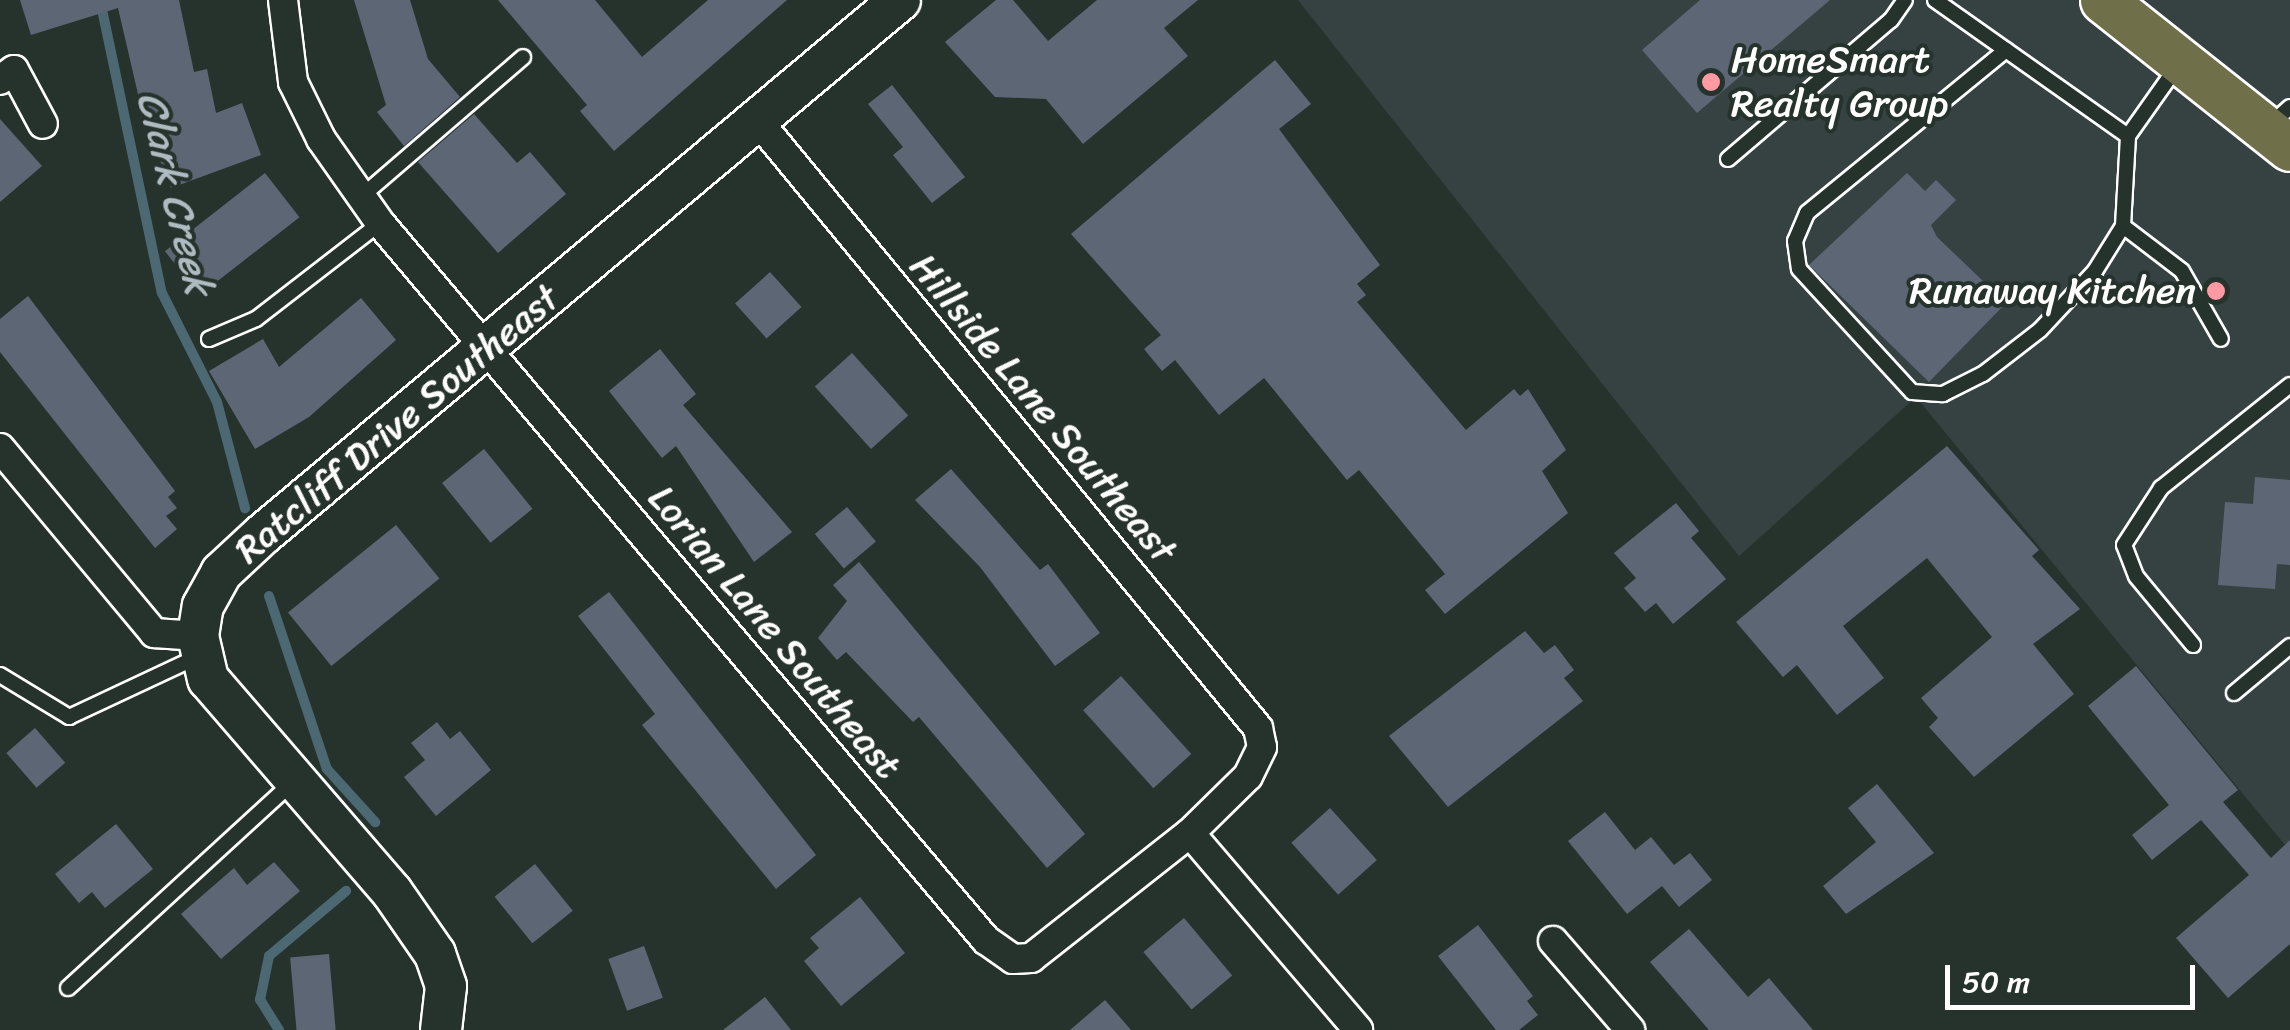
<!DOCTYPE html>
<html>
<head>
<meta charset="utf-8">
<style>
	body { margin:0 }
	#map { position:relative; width:2290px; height:1030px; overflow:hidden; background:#26332d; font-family:Sriracha,sans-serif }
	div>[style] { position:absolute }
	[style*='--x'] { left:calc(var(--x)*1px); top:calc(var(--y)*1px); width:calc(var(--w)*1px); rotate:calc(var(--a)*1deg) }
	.built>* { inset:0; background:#364242 }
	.stream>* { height:10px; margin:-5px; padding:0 5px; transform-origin:5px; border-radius:5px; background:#4c6872 }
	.building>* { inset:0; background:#5d6674; transform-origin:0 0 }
	.roads { filter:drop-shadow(2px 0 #fff) drop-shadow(-2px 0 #fff) drop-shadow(0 2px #fff) drop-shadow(0 -2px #fff) }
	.lane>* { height:14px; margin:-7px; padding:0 7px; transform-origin:7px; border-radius:7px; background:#26332d }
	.street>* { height:28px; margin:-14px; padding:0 14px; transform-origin:14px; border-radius:14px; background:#26332d }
	.secondary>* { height:40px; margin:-20px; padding:0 20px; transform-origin:20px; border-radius:20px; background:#26332d }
	.primary>* { height:45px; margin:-22.5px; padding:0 22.5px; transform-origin:22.5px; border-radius:22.5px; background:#6f704a }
	.dots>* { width:28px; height:28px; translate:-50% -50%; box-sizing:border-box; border:5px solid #26332d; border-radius:50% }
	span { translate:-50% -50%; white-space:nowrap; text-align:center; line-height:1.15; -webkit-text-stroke:8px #26332d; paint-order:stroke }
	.poi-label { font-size:38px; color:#fff }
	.left { translate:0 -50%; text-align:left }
	.right { translate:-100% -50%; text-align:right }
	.street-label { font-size:38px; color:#fff }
	.water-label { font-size:40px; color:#aebbc0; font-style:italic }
	.scale { position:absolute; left:1945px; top:965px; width:250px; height:45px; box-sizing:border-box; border:5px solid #fff; border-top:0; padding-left:12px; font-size:30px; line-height:35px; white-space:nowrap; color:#fff; -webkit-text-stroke:8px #26332d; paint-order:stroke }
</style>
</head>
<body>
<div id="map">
	<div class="built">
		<div style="clip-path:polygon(1298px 0,2290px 0,2290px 851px,1916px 397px,1739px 556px)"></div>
	</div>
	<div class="stream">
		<div style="--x:100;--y:0;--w:299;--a:78.1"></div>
		<div style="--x:162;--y:293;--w:122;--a:63.2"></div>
		<div style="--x:217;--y:402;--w:110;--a:75.2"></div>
		<div style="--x:269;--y:596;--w:182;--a:71.5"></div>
		<div style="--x:327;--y:769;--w:72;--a:47.8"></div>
		<div style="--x:279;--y:1030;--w:36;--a:-122"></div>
		<div style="--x:260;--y:1000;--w:45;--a:-78.4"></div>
		<div style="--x:269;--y:956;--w:101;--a:-40.2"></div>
	</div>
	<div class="building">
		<div style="clip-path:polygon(20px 0,179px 0,194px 72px,207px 69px,216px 113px,242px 103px,261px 155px,171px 188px,144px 120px,118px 8px,31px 35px)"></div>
		<div style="clip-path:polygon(354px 0,410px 0,428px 59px,460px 97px,404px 146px,377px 112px,386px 105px)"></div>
		<div style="clip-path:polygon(498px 0,595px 0,642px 57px,708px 0,787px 0,614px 151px,580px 111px,587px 105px)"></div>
		<div style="clip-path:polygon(996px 0,1013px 0,1048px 41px,1097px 0,1198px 0,1164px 28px,1188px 56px,1083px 144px,1046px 99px,995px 97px,945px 42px)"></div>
		<div style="clip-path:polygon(1700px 0,1830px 0,1697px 113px,1642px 50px)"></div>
		<div style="clip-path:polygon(1275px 60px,1311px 104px,1279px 129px,1380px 265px,1357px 284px,1366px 295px,1357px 302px,1466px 430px,1514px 389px,1520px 396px,1528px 389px,1566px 450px,1542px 471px,1568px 513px,1445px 614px,1425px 590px,1445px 574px,1359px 470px,1347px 480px,1264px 378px,1219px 415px,1175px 360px,1162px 371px,1144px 349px,1161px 335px,1071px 234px)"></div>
		<div style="clip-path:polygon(892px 85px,965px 177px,932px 203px,893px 155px,903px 147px,868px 104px)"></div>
		<div style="clip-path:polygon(474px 114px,517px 163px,530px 152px,566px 194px,498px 253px,418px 162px)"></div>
		<div style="clip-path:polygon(0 119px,42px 166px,0 202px)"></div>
		<div style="left:265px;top:173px;width:56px;height:127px;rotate:52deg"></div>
		<div style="clip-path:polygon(1907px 173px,1925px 191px,1936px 180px,1956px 200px,1931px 225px,1937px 237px,2006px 303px,1929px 382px,1809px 265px)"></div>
		<div style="left:770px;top:272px;width:47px;height:47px;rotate:48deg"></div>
		<div style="clip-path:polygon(28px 296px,175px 491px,168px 497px,177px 508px,166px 516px,177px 529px,155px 548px,0 352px,0 319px)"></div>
		<div style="clip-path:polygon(361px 298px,396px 340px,309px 417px,255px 449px,209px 371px,263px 339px,279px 367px)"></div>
		<div style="clip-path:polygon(660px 349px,696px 394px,683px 405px,792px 532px,754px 562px,676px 446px,662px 458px,609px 391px)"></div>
		<div style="left:852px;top:353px;width:84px;height:50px;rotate:48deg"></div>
		<div style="clip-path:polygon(1947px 446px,2039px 550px,2032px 556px,2080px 609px,2033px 644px,2074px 694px,1974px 777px,1929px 727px,1938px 718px,1921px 698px,1992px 637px,1927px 558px,1843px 626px,1884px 678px,1837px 715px,1797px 665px,1783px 677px,1736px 622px)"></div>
		<div style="left:484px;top:449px;width:77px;height:54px;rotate:51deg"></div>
		<div style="clip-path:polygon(951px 469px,1040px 570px,1048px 564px,1100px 633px,1055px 666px,980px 567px,915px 500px)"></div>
		<div style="clip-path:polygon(2255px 477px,2290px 480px,2290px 565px,2277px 564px,2275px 589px,2218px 585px,2225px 502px,2253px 504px)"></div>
		<div style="clip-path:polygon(1676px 503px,1699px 531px,1691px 538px,1726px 579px,1673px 624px,1656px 603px,1645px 612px,1624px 588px,1636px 578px,1614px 553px)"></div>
		<div style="left:847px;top:507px;width:45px;height:42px;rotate:50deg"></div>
		<div style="left:396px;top:525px;width:69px;height:139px;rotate:51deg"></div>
		<div style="clip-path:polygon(859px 562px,1085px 834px,1047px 868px,919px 717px,913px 722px,846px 652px,837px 660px,818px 638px,847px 601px,833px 585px)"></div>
		<div style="clip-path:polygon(609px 592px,816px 855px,776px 889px,642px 725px,655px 714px,578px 616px)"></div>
		<div style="clip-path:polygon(1525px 631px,1544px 653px,1555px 645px,1574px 670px,1564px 678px,1583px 701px,1448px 807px,1389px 736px)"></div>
		<div style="clip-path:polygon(2136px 666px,2238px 790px,2223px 802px,2271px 858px,2290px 840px,2290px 944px,2228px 998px,2176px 938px,2249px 875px,2201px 820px,2152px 860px,2132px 835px,2169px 805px,2088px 706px)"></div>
		<div style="left:1121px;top:676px;width:105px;height:51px;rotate:48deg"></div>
		<div style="clip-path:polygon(437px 722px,450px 739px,460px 731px,491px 770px,436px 816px,404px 777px,425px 760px,411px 743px)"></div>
		<div style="left:35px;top:728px;width:46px;height:38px;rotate:49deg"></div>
		<div style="clip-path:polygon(1877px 784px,1934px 853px,1846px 914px,1823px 886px,1876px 842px,1848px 808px)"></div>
		<div style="left:1330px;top:808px;width:70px;height:52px;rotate:48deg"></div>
		<div style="clip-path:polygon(1605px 812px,1635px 850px,1651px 837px,1674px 865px,1690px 853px,1712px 880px,1679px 907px,1662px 886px,1627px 914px,1568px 841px)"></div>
		<div style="clip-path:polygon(116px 824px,153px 869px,105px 908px,92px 892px,79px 903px,55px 874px)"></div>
		<div style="clip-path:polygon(274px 862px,300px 891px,221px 959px,181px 914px,234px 868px,247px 885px)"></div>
		<div style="left:535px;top:864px;width:60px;height:52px;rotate:51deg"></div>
		<div style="clip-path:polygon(860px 897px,905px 953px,841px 1006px,804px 961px,819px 948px,810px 938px)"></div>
		<div style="left:1184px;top:918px;width:75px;height:53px;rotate:50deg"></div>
		<div style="clip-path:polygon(1478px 925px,1533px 996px,1527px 1001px,1538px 1015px,1519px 1030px,1496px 1030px,1438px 956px)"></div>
		<div style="clip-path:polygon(1689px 929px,1748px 997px,1769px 978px,1813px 1030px,1709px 1030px,1650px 962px)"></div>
		<div style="left:644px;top:946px;width:55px;height:38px;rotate:70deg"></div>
		<div style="left:329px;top:954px;width:76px;height:39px;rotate:85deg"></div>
		<div style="clip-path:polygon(765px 997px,791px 1030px,723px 1030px)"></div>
		<div style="clip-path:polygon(1105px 1000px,1131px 1030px,1070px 1030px)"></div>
	</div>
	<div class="roads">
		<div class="lane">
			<div style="--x:1935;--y:0;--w:236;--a:35.2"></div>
			<div style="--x:2128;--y:136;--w:83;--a:-54.8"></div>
			<div style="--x:2006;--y:50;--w:257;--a:140.7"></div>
			<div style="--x:1807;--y:213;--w:30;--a:113"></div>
			<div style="--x:1795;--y:241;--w:28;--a:82"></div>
			<div style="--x:1799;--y:269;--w:167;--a:47.4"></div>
			<div style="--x:1912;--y:392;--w:31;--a:4"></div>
			<div style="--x:1943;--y:394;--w:45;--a:-26.6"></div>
			<div style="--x:1983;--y:374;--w:72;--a:-37.7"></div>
			<div style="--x:2040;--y:330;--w:81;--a:-47"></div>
			<div style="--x:2095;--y:271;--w:53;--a:-58.1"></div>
			<div style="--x:2123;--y:226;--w:90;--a:-86.8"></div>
			<div style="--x:2270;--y:125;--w:27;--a:-42"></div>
			<div style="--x:1728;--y:159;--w:214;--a:-40.5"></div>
			<div style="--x:1891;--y:20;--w:24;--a:-55"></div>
			<div style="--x:361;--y:197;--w:214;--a:-40.8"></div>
			<div style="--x:2123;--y:226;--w:74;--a:37.3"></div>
			<div style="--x:2182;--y:271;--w:78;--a:60.2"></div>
			<div style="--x:209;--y:339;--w:51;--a:-23.1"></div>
			<div style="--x:256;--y:319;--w:157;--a:-37.7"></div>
			<div style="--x:2193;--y:645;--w:89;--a:-129.6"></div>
			<div style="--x:2136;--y:576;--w:33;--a:-111"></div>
			<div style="--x:2124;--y:545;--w:68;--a:-57"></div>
			<div style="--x:2161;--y:488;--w:165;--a:-38.6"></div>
			<div style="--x:0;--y:675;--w:81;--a:31.3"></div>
			<div style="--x:69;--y:717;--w:141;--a:-25.1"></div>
			<div style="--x:2234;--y:693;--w:73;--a:-40"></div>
			<div style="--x:68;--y:988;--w:305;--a:-42.5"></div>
		</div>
		<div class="street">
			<div style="--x:283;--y:0;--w:83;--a:83"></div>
			<div style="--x:293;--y:82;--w:64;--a:63.8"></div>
			<div style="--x:321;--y:139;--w:103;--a:54.9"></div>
			<div style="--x:380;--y:223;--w:939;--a:49.8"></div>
			<div style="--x:986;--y:940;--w:33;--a:35"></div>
			<div style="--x:1013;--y:959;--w:18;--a:-3"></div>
			<div style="--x:1031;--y:958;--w:202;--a:-38.2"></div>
			<div style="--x:1190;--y:833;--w:81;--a:-44.5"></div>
			<div style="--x:1248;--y:776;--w:32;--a:-64"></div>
			<div style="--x:1262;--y:747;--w:19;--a:-102"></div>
			<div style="--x:1258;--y:728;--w:786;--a:-129.48"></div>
			<div style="--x:0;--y:80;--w:17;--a:-36"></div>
			<div style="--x:14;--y:70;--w:61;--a:61.8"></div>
			<div style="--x:0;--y:448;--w:241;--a:50.2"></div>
			<div style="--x:154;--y:633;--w:44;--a:3.9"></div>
			<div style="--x:1190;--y:833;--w:259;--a:49.5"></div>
			<div style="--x:1553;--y:941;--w:118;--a:49.1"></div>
		</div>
		<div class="secondary">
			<div style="--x:441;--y:1030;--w:44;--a:-83.5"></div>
			<div style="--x:446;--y:986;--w:34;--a:-109"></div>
			<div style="--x:435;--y:954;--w:75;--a:-124.7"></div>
			<div style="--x:392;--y:892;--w:281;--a:-130.8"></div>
			<div style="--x:208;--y:679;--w:44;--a:-103.1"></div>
			<div style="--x:198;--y:636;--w:30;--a:-81"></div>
			<div style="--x:203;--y:606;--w:38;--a:-61"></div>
			<div style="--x:221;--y:573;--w:57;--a:-42.9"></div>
			<div style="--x:263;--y:534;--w:831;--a:-39.97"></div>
		</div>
		<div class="primary">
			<div style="--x:2103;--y:0;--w:238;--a:38.4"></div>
		</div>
	</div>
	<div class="dots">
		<div style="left:1711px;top:82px;background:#ff9aa2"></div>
		<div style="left:2216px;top:291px;background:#ff9aa2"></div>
	</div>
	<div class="poi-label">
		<span class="left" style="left:1731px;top:82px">HomeSmart<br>Realty Group</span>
		<span class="right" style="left:2196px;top:291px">Runaway Kitchen</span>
	</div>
	<div class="street-label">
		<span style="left:1043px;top:408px;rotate:50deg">Hillside Lane Southeast</span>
		<span style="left:397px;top:424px;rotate:-40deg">Ratcliff Drive Southeast</span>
		<span style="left:775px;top:632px;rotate:50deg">Lorian Lane Southeast</span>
	</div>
	<div class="water-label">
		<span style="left:175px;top:193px;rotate:76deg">Clark Creek</span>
	</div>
	<div class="scale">50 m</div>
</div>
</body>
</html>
